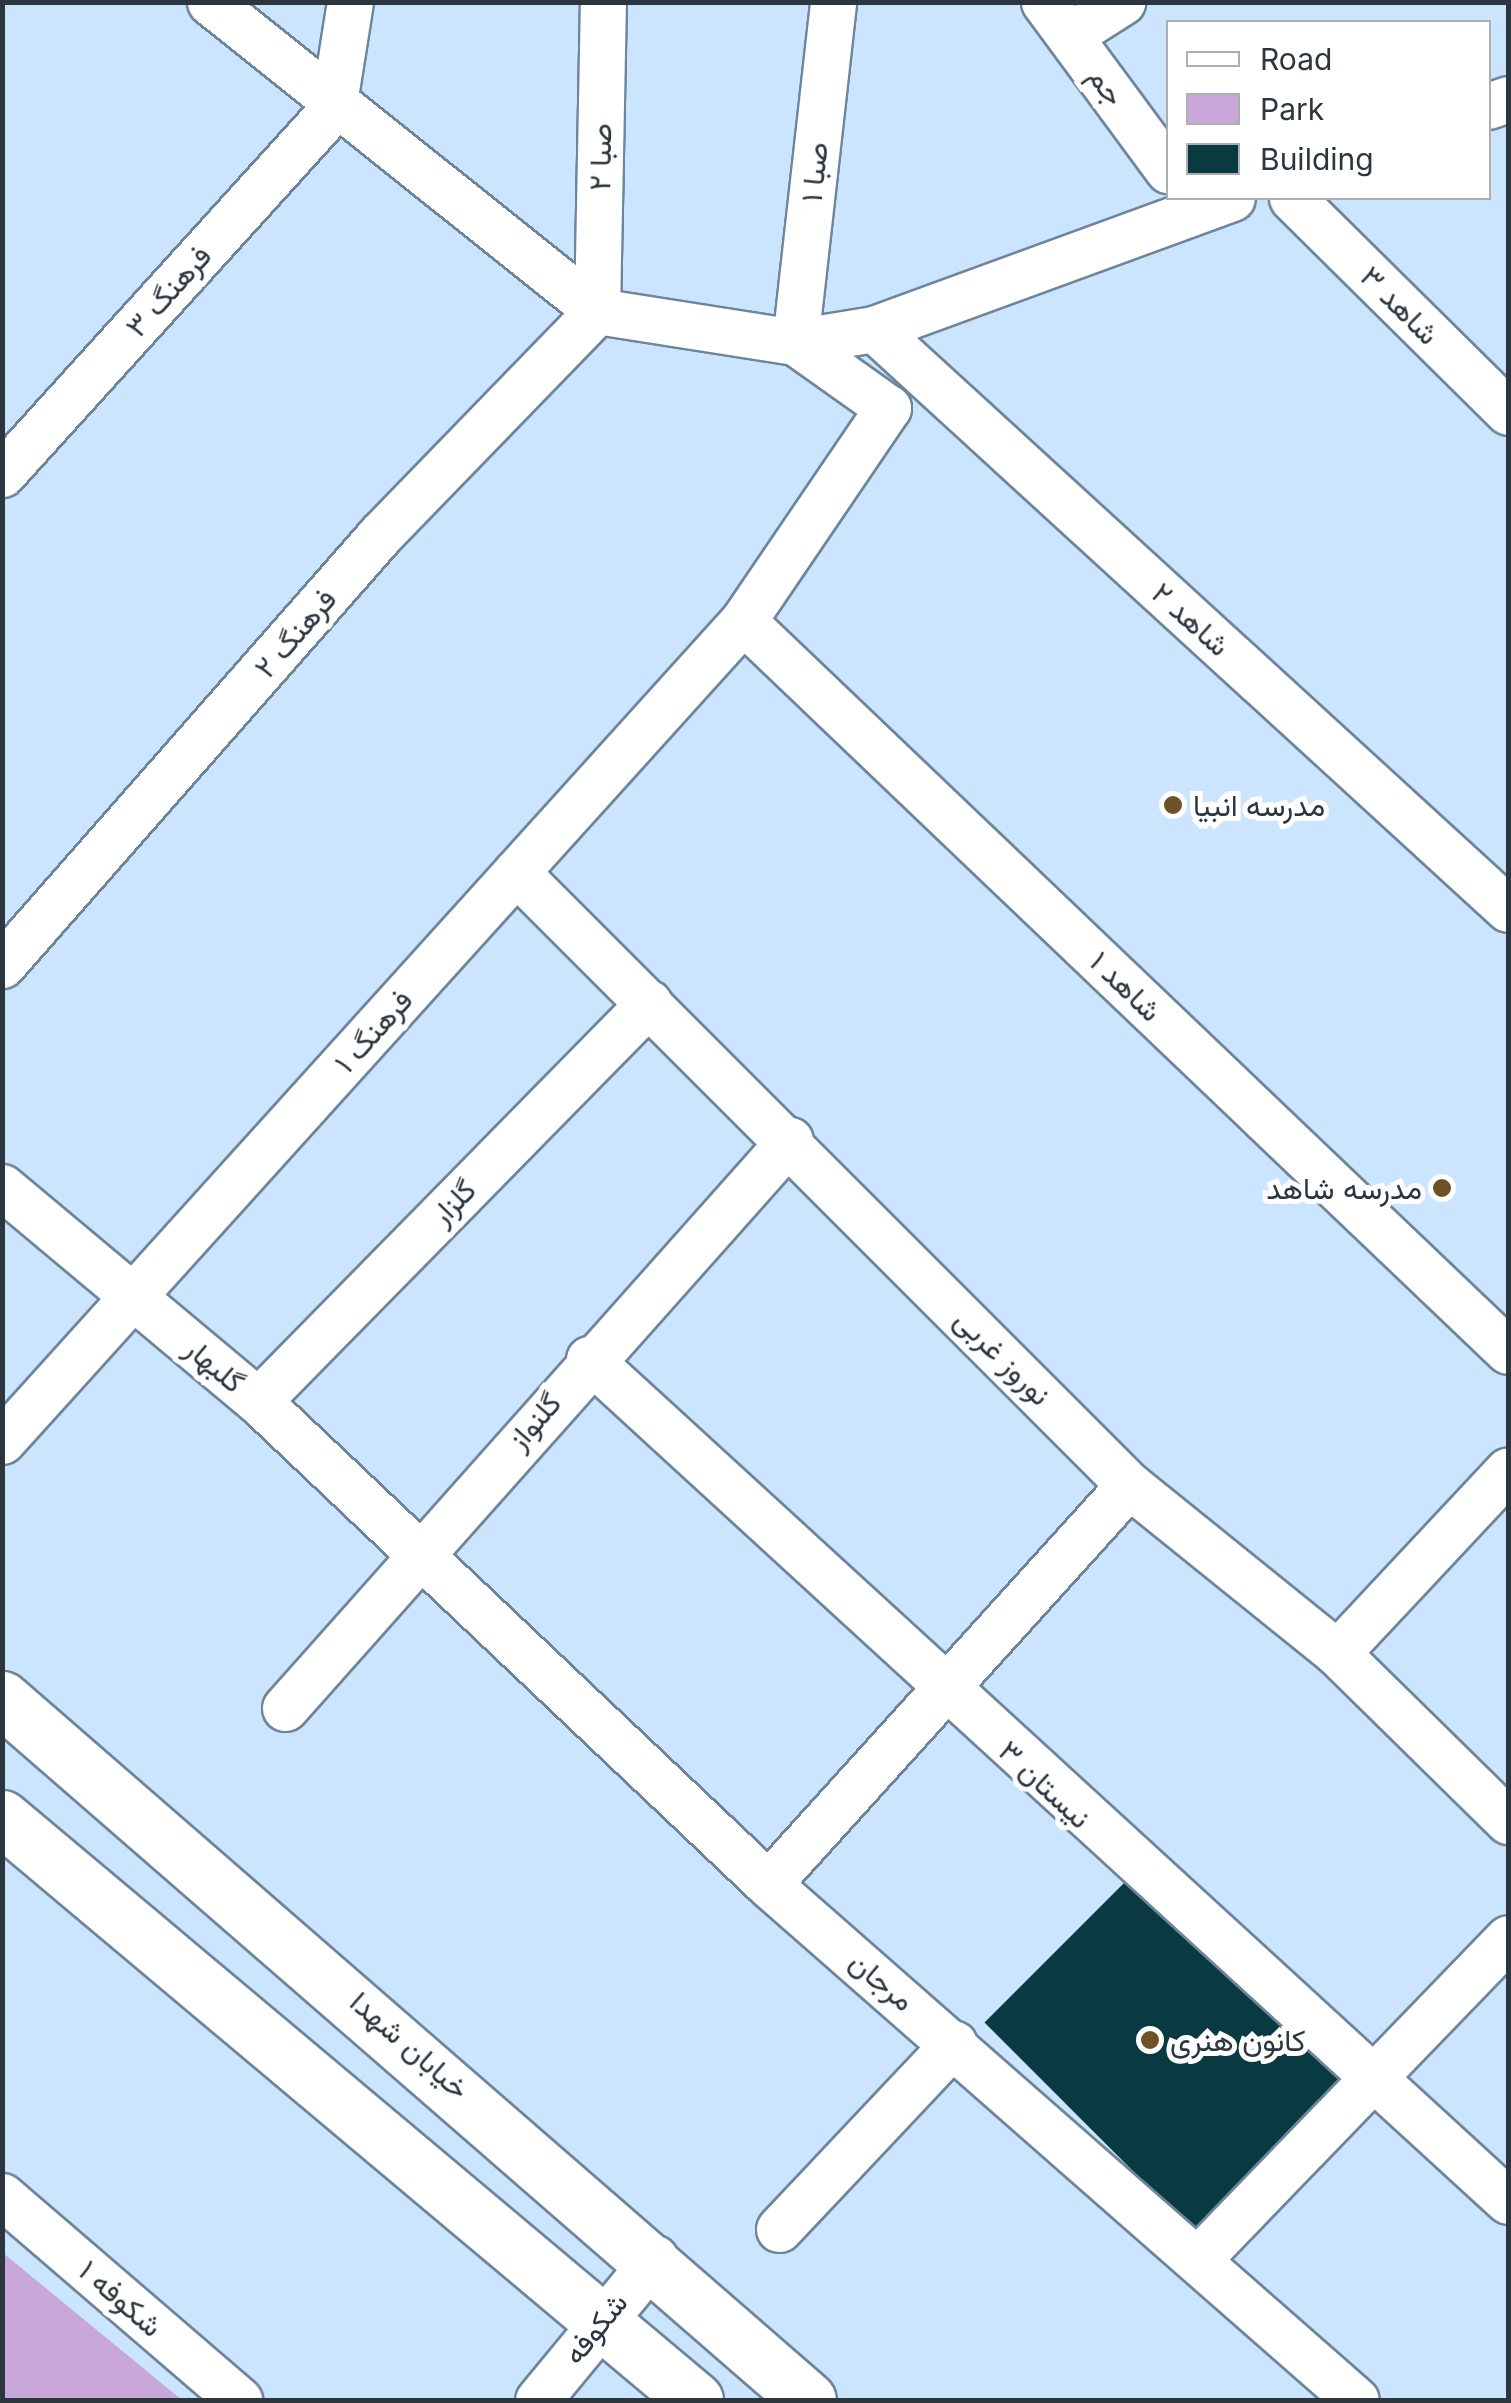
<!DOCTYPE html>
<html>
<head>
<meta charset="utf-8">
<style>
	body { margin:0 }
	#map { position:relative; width:1511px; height:2403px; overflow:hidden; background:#cce5fe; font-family:Inter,Vazirmatn,sans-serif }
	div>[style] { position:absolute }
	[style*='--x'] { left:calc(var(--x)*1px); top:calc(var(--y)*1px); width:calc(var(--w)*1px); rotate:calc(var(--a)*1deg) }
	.green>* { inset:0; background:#caa7da }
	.building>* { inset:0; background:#093941; transform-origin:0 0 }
	.roads { filter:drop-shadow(2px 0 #6e859b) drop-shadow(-2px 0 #6e859b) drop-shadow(0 2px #6e859b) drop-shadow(0 -2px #6e859b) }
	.minor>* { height:45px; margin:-22.5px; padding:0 22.5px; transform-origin:22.5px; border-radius:22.5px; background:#fff }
	.major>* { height:55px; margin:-27.5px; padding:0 27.5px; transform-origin:27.5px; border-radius:27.5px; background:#fff }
	.dots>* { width:28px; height:28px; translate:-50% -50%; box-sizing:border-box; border:5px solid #fff; border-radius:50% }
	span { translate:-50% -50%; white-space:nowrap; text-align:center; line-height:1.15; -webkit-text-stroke:10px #fff; paint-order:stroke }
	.street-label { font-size:30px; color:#2c363f }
	.poi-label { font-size:30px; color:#2c363f }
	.left { translate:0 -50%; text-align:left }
	.right { translate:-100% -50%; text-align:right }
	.frame { position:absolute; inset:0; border:5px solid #2c363f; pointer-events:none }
	.legend { position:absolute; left:1166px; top:20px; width:325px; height:180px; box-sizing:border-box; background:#fff; border:2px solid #abafb2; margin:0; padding:12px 18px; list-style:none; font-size:30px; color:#2c363f }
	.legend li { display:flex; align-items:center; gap:20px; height:50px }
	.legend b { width:50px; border:2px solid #abafb2 }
</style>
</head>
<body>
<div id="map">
	<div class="green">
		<div style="clip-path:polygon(2px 2253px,3px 2253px,182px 2400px,3px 2400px)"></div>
	</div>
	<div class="building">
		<div style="left:1133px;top:1874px;width:294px;height:210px;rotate:45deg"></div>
	</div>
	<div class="roads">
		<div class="minor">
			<div style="--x:210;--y:2;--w:495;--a:38.6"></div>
			<div style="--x:597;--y:311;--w:200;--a:8.9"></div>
			<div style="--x:795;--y:342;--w:80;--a:-9.3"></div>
			<div style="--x:874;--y:329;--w:381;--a:-20.1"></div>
			<div style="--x:1044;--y:2;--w:209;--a:53.6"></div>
			<div style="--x:1070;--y:35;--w:62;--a:-32.4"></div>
			<div style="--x:1488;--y:106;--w:21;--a:-19"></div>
			<div style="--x:1292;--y:198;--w:304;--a:44.7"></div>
			<div style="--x:874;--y:329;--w:859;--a:42.45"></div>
			<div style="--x:2;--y:474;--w:493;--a:-47.8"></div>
			<div style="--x:333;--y:109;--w:108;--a:-81"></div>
			<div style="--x:743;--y:621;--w:1057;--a:43.66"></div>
			<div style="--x:516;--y:872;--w:867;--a:45"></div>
			<div style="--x:1129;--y:1485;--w:267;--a:38.9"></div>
			<div style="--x:1337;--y:1653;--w:240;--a:44.5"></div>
			<div style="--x:2;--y:965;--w:573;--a:-48.68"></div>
			<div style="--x:380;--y:535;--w:312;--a:-45.9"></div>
			<div style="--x:597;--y:311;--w:309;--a:-88.9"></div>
			<div style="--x:2;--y:1187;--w:334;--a:39.9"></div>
			<div style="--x:258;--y:1401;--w:702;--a:43.44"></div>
			<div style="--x:768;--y:1884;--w:782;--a:41.27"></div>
			<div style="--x:589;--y:1359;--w:1246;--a:42.5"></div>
			<div style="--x:258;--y:1401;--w:558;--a:-45.51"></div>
			<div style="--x:2;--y:1441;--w:1105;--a:-47.9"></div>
			<div style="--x:743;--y:621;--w:258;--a:-55.8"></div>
			<div style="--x:888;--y:408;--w:114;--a:-144.6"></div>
			<div style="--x:795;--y:342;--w:342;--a:-83.6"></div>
			<div style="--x:1337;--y:1653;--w:250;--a:-46.9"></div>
			<div style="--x:285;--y:1708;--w:760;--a:-48.36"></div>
			<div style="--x:768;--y:1884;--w:538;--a:-47.86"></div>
			<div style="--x:2;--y:2196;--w:313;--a:40.7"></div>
			<div style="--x:779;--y:2229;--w:255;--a:-46.7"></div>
			<div style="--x:1200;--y:2257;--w:443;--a:-46"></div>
			<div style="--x:538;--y:2400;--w:184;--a:-50.5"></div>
		</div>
		<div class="major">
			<div style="--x:2;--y:1699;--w:1068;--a:41.01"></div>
			<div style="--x:2;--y:1818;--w:905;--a:40.02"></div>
		</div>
	</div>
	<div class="dots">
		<div style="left:1173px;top:805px;background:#6e5124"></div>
		<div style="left:1442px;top:1188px;background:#6e5124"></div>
		<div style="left:1150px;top:2040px;background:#6e5124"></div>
	</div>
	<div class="street-label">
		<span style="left:1107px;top:86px;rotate:54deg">جم</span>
		<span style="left:600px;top:157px;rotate:-89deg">صبا ۲</span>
		<span style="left:814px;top:172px;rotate:-84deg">صبا ۱</span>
		<span style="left:168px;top:291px;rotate:-48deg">فرهنگ ۳</span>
		<span style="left:1400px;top:305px;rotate:45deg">شاهد ۳</span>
		<span style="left:1191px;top:619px;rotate:42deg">شاهد ۲</span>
		<span style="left:295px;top:633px;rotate:-49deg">فرهنگ ۲</span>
		<span style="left:1126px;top:986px;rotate:44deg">شاهد ۱</span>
		<span style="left:373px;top:1031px;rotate:-48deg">فرهنگ ۱</span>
		<span style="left:453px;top:1202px;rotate:-46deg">گلزار</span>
		<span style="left:1003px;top:1357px;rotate:45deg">نوروز غربی</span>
		<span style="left:215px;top:1365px;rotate:40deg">گلبهار</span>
		<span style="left:534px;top:1421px;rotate:-49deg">گلنواز</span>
		<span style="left:1045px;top:1784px;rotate:43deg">نیستان ۳</span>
		<span style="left:882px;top:1981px;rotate:40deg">مرجان</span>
		<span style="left:410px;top:2045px;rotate:41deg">خیابان شهدا</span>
		<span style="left:121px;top:2298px;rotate:41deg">شکوفه ۱</span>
		<span style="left:595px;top:2328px;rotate:-51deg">شکوفه</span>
	</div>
	<div class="poi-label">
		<span class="left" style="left:1193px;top:805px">مدرسه انبیا</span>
		<span class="right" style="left:1422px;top:1188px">مدرسه شاهد</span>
		<span class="left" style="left:1170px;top:2040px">کانون هنری</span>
	</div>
	<div class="frame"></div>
	<ul class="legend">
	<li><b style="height:12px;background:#fff"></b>Road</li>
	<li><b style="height:28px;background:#caa7da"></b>Park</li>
	<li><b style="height:28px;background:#093941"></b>Building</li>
	</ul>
</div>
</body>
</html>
